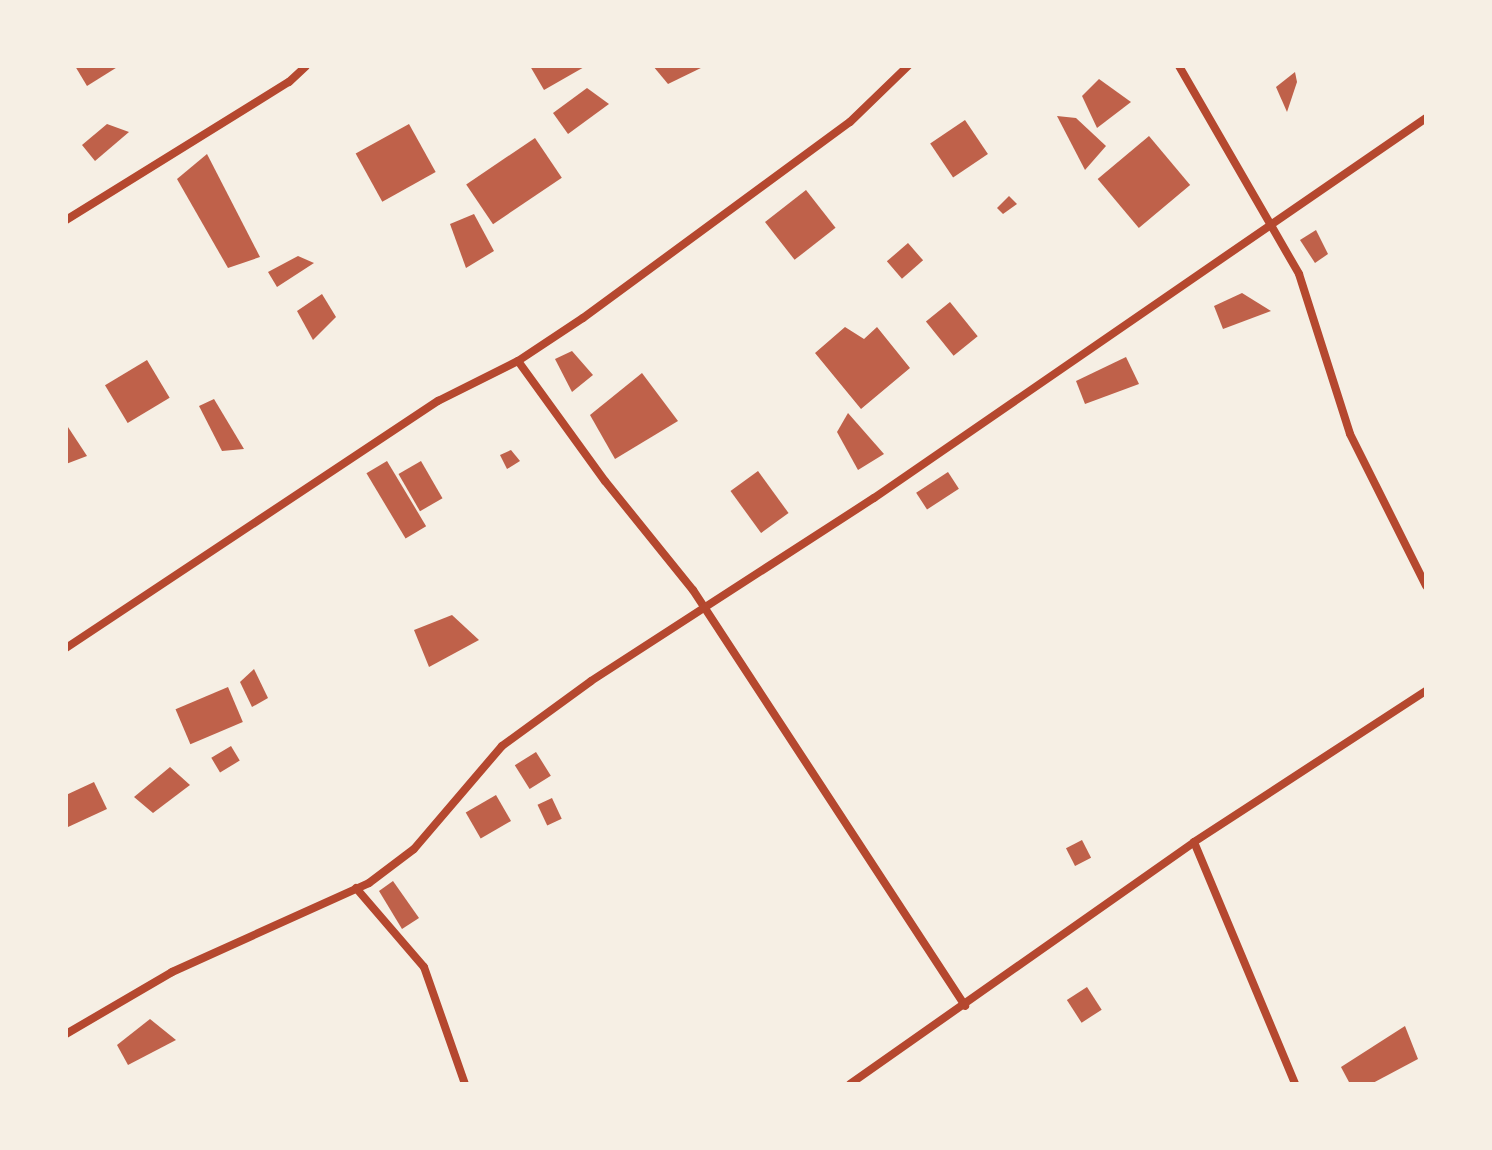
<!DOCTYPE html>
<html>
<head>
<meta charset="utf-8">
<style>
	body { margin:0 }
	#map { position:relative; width:1492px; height:1150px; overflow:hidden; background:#f6efe4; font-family:Cabin,sans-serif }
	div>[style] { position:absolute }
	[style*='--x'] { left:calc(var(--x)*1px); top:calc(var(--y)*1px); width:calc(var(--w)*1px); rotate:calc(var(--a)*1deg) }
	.building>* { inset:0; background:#bf614a; transform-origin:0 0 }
	.minor>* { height:8px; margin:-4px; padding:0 4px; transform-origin:4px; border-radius:4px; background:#b5482f }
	span { translate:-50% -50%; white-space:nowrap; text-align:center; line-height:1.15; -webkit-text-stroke:7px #f6efe4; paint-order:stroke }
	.frame { position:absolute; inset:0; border:68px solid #f6efe4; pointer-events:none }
</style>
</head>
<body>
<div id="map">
	<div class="building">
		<div style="clip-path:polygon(75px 66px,119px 66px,87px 86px)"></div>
		<div style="clip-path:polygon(530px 66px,586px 66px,544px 90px)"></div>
		<div style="clip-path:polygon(653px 66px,705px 66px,668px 84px)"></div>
		<div style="clip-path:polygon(1295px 72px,1297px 82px,1287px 112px,1276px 87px)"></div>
		<div style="clip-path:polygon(1099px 79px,1131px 102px,1097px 128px,1082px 96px)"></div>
		<div style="clip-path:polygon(587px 88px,609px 104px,568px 134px,553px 113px)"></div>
		<div style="clip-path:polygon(1057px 116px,1076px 118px,1106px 146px,1085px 170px)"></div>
		<div style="left:965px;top:120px;width:41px;height:42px;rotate:56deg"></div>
		<div style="clip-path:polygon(107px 124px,129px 132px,95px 161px,82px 145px)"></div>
		<div style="left:409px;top:124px;width:55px;height:61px;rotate:61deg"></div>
		<div style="left:1149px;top:136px;width:64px;height:67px;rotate:50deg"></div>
		<div style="left:535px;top:138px;width:48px;height:83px;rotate:56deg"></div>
		<div style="clip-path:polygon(207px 154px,260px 257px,228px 268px,177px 179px)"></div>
		<div style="left:806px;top:190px;width:48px;height:52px;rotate:52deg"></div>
		<div style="clip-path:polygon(1009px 196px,1017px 204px,1003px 214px,997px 208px)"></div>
		<div style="clip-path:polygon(474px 214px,494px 251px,466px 268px,450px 224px)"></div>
		<div style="clip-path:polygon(1316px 230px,1328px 254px,1315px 263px,1300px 240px)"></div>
		<div style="left:908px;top:243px;width:23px;height:28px;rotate:49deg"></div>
		<div style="clip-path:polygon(298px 256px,314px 263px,277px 287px,268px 272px)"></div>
		<div style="clip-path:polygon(1242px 293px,1271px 311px,1223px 329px,1214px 306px)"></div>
		<div style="clip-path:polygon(322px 294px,336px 317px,313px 340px,297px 311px)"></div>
		<div style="left:950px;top:302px;width:44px;height:31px;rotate:51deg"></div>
		<div style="clip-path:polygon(845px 327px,864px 339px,877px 327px,910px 368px,861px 409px,815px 353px)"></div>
		<div style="clip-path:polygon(572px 351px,593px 375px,572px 392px,555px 359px)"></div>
		<div style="clip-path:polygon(1126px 357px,1139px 384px,1085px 404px,1076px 381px)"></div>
		<div style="left:147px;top:360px;width:44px;height:49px;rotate:59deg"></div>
		<div style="clip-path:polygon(642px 373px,678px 421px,615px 459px,590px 415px)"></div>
		<div style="clip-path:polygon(214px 399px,244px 449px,222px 451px,199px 406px)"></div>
		<div style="clip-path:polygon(848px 413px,884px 454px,858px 470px,837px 432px)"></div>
		<div style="clip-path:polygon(66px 424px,87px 456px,66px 464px)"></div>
		<div style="clip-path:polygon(511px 450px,520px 461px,507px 469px,500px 455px)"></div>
		<div style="left:387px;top:461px;width:76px;height:24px;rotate:59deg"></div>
		<div style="left:421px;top:461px;width:43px;height:26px;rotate:60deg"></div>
		<div style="left:758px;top:471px;width:52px;height:34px;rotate:54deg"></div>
		<div style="left:948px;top:472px;width:20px;height:38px;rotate:57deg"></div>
		<div style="clip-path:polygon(452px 615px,479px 640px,429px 667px,414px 630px)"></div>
		<div style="clip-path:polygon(254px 669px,268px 698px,252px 707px,240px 682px)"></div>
		<div style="left:228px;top:687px;width:38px;height:57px;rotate:67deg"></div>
		<div style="left:231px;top:746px;width:17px;height:23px;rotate:59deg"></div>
		<div style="left:536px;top:752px;width:28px;height:25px;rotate:58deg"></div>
		<div style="clip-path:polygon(170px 767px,190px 785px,153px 813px,134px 797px)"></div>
		<div style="clip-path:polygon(94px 782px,107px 809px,68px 827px,66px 795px)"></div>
		<div style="left:496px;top:795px;width:30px;height:35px;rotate:60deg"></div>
		<div style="left:552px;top:798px;width:23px;height:16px;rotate:65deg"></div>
		<div style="left:1082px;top:840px;width:20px;height:18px;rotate:63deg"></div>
		<div style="clip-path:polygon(393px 881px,419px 918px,402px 929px,379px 891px)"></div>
		<div style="left:1087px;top:987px;width:27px;height:24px;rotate:57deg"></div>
		<div style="clip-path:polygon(150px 1019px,176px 1040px,128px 1065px,117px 1045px)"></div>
		<div style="clip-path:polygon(1405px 1026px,1418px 1059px,1371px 1084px,1350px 1084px,1341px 1067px)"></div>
	</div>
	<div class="minor">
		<div style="--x:1179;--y:66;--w:240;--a:60"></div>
		<div style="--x:1299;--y:274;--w:168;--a:72.3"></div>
		<div style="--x:1350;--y:434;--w:170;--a:63.4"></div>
		<div style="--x:66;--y:220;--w:262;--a:-31.8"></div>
		<div style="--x:289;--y:82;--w:23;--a:-43"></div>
		<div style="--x:518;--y:361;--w:148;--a:54.1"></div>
		<div style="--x:605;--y:481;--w:140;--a:51.1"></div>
		<div style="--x:693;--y:590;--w:497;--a:56.8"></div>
		<div style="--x:66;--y:648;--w:447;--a:-33.6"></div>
		<div style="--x:438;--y:401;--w:89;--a:-26.6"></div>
		<div style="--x:518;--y:361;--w:78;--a:-33.5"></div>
		<div style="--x:583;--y:318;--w:331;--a:-36.3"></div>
		<div style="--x:850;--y:122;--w:81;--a:-44"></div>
		<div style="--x:1194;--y:842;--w:262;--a:67.3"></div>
		<div style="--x:356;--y:888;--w:104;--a:49.3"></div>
		<div style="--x:424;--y:967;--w:124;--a:70.7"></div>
		<div style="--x:66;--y:1034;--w:123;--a:-30.3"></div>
		<div style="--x:172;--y:972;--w:216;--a:-24.3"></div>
		<div style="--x:369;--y:883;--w:56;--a:-37.1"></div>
		<div style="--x:414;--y:849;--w:135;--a:-49.5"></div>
		<div style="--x:502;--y:746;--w:110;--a:-36.1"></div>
		<div style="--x:591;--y:681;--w:337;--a:-32.9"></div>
		<div style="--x:874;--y:498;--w:670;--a:-34.54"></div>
		<div style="--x:850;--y:1084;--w:421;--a:-35.1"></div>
		<div style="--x:1194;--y:842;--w:277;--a:-33.1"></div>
	</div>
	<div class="frame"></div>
</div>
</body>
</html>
